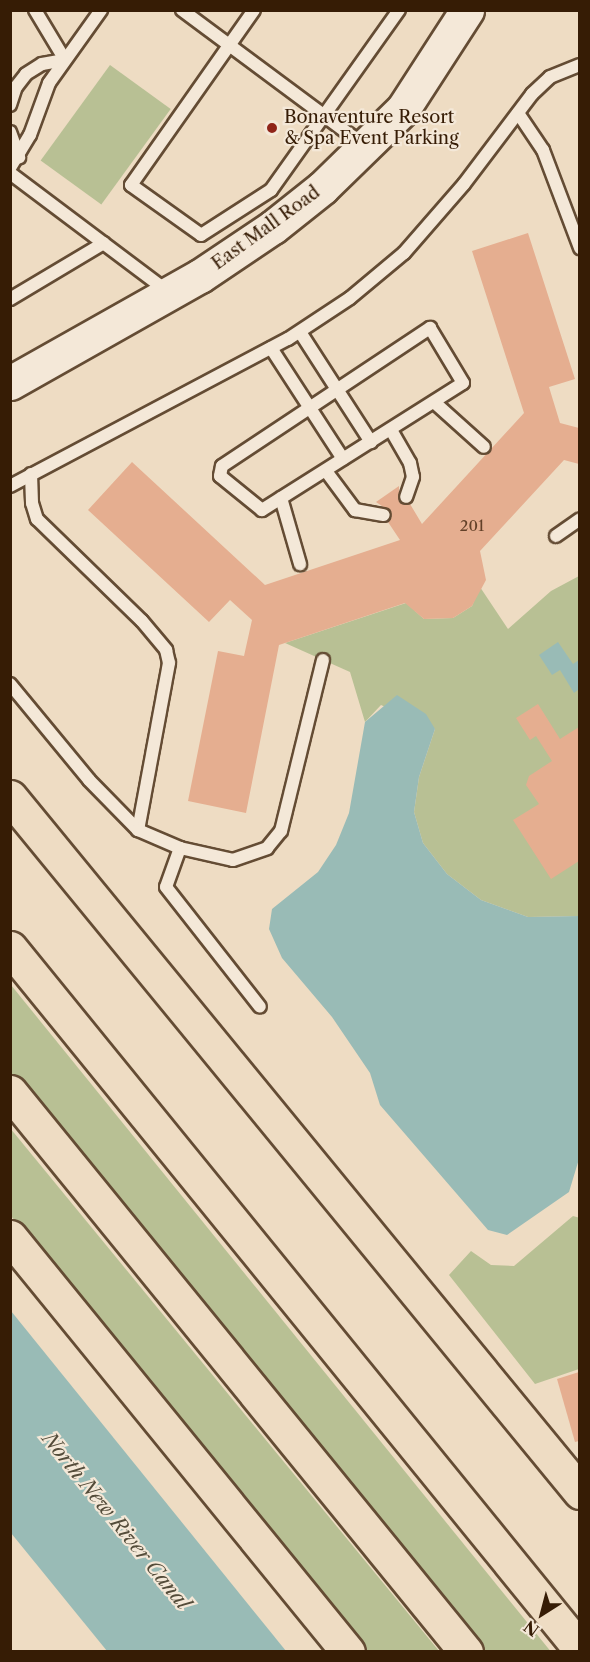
<!DOCTYPE html>
<html>
<head>
<meta charset="utf-8">
<style>
	body { margin:0 }
	#map { position:relative; width:590px; height:1662px; overflow:hidden; background:#eedcc3; font-family:"Libre Caslon Text",serif }
	div>[style] { position:absolute }
	[style*='--x'] { left:calc(var(--x)*1px); top:calc(var(--y)*1px); width:calc(var(--w)*1px); rotate:calc(var(--a)*1deg) }
	.green>* { inset:0; background:#b8c094; transform-origin:0 0 }
	.water>* { inset:0; background:#99bbb6 }
	.building>* { inset:0; background:#e5ae90 }
	.roads { filter:drop-shadow(2px 0 #644c34) drop-shadow(-2px 0 #644c34) drop-shadow(0 2px #644c34) drop-shadow(0 -2px #644c34) }
	.lane>* { height:12px; margin:-6px; padding:0 6px; transform-origin:6px; border-radius:6px; background:#f4e8d8 }
	.secondary>* { height:33px; margin:-16.5px; padding:0 16.5px; transform-origin:16.5px; border-radius:16.5px; background:#f4e8d8 }
	.primary>* { height:33px; margin:-16.5px; padding:0 16.5px; transform-origin:16.5px; border-radius:16.5px; background:#eedcc3 }
	.highway>* { height:33px; margin:-16.5px; padding:0 16.5px; transform-origin:16.5px; border-radius:16.5px; background:#eedcc3 }
	.dots>* { width:16px; height:16px; translate:-50% -50%; box-sizing:border-box; border:3px solid #f4e8d8; border-radius:50% }
	span { translate:-50% -50%; white-space:nowrap; text-align:center; line-height:1.15; -webkit-text-stroke:4.5px #f4e8d8; paint-order:stroke }
	.number-label { font-size:15px; color:#624028 }
	.number-label span { -webkit-text-stroke-width:0 }
	.poi-label { font-size:18px; color:#361c05 }
	.left { translate:0 -50%; text-align:left }
	.street-label { font-size:18px; color:#361c05 }
	.water-label { font-size:20px; color:#544c3a; font-style:italic }
	.frame { position:absolute; inset:0; border:12px solid #361c05; pointer-events:none }
	.north { position:absolute; left:512px; top:1584px; width:60px; height:60px; -webkit-text-stroke:4px #f4e8d8; paint-order:stroke; rotate:216deg; font-size:16px; font-weight:700; line-height:24px; text-align:center; color:#361c05 }
	.north::after { content:''; display:block; margin:auto; width:21px; height:27px; background:#361c05; clip-path:polygon(50% 0,100% 100%,50% 72%,0 100%) }
</style>
</head>
<body>
<div id="map">
	<div class="green">
		<div style="left:110px;top:65px;width:75px;height:118px;rotate:36deg"></div>
		<div style="clip-path:polygon(579px 576px,579px 916px,528px 917px,481px 900px,447px 874px,423px 843px,414px 812px,419px 777px,435px 729px,381px 705px,365px 722px,350px 672px,285px 643px,412px 601px,415px 611px,424px 619px,453px 618px,472px 606px,480px 587px,508px 629px,551px 591px)"></div>
		<div style="left:11px;top:985px;width:858px;height:66px;rotate:51deg"></div>
		<div style="clip-path:polygon(10px 1128px,439px 1651px,364px 1651px,11px 1216px)"></div>
		<div style="clip-path:polygon(573px 1216px,580px 1218px,579px 1369px,535px 1384px,449px 1275px,471px 1251px,491px 1265px,514px 1266px)"></div>
	</div>
	<div class="water">
		<div style="clip-path:polygon(558px 642px,573px 664px,579px 660px,579px 689px,574px 693px,560px 670px,552px 675px,539px 655px)"></div>
		<div style="clip-path:polygon(397px 695px,426px 714px,435px 729px,419px 777px,414px 812px,423px 843px,447px 874px,481px 900px,528px 917px,579px 916px,579px 1159px,569px 1192px,507px 1235px,488px 1230px,380px 1105px,370px 1073px,332px 1017px,282px 958px,269px 929px,272px 909px,318px 872px,336px 845px,349px 813px,365px 722px)"></div>
		<div style="clip-path:polygon(11px 1311px,286px 1651px,107px 1651px,11px 1533px)"></div>
	</div>
	<div class="building">
		<div style="clip-path:polygon(528px 233px,575px 379px,549px 387px,560px 423px,579px 428px,579px 464px,564px 460px,480px 551px,486px 580px,472px 606px,453px 618px,424px 619px,405px 603px,279px 645px,246px 813px,188px 801px,218px 651px,244px 656px,252px 620px,230px 600px,209px 622px,88px 510px,132px 462px,265px 585px,400px 540px,388px 522px,391px 512px,376px 502px,399px 486px,399px 502px,410px 504px,422px 524px,524px 413px,472px 251px)"></div>
		<div style="clip-path:polygon(538px 704px,560px 739px,579px 727px,579px 861px,551px 879px,513px 820px,539px 804px,526px 785px,529px 776px,552px 761px,536px 736px,530px 740px,516px 718px)"></div>
		<div style="clip-path:polygon(579px 1372px,579px 1441px,575px 1442px,557px 1379px)"></div>
	</div>
	<div class="roads">
		<div class="lane">
			<div style="--x:35;--y:10;--w:58;--a:59"></div>
			<div style="--x:182;--y:10;--w:227;--a:36.6"></div>
			<div style="--x:254;--y:10;--w:214;--a:125.1"></div>
			<div style="--x:131;--y:185;--w:86;--a:35.5"></div>
			<div style="--x:201;--y:235;--w:83;--a:-32.7"></div>
			<div style="--x:271;--y:190;--w:221;--a:-54.6"></div>
			<div style="--x:10;--y:105;--w:19;--a:-72"></div>
			<div style="--x:16;--y:87;--w:16;--a:-52"></div>
			<div style="--x:26;--y:74;--w:19;--a:-32"></div>
			<div style="--x:42;--y:64;--w:23;--a:-10"></div>
			<div style="--x:518;--y:113;--w:45;--a:56"></div>
			<div style="--x:543;--y:150;--w:105;--a:69.3"></div>
			<div style="--x:10;--y:132;--w:27;--a:70"></div>
			<div style="--x:10;--y:168;--w:39;--a:-59"></div>
			<div style="--x:30;--y:135;--w:55;--a:-69.9"></div>
			<div style="--x:49;--y:83;--w:90;--a:-54.5"></div>
			<div style="--x:10;--y:173;--w:196;--a:36.9"></div>
			<div style="--x:10;--y:299;--w:109;--a:-30.8"></div>
			<div style="--x:430;--y:328;--w:64;--a:59"></div>
			<div style="--x:463;--y:383;--w:238;--a:147.7"></div>
			<div style="--x:262;--y:510;--w:54;--a:-141"></div>
			<div style="--x:220;--y:476;--w:10;--a:-79"></div>
			<div style="--x:222;--y:466;--w:250;--a:-33.6"></div>
			<div style="--x:300;--y:332;--w:131;--a:57.2"></div>
			<div style="--x:271;--y:348;--w:132;--a:57"></div>
			<div style="--x:434;--y:402;--w:67;--a:42"></div>
			<div style="--x:391;--y:430;--w:38;--a:60"></div>
			<div style="--x:410;--y:463;--w:14;--a:78"></div>
			<div style="--x:413;--y:477;--w:21;--a:109"></div>
			<div style="--x:326;--y:471;--w:49;--a:53.4"></div>
			<div style="--x:355;--y:510;--w:29;--a:10"></div>
			<div style="--x:31;--y:474;--w:29;--a:88"></div>
			<div style="--x:32;--y:503;--w:17;--a:73"></div>
			<div style="--x:37;--y:519;--w:146;--a:44.2"></div>
			<div style="--x:142;--y:621;--w:38;--a:50"></div>
			<div style="--x:166;--y:650;--w:13;--a:77"></div>
			<div style="--x:169;--y:663;--w:170;--a:100.5"></div>
			<div style="--x:10;--y:486;--w:314;--a:-27.9"></div>
			<div style="--x:288;--y:339;--w:74;--a:-33.5"></div>
			<div style="--x:350;--y:298;--w:70;--a:-39.8"></div>
			<div style="--x:404;--y:253;--w:91;--a:-49"></div>
			<div style="--x:464;--y:184;--w:113;--a:-52.9"></div>
			<div style="--x:532;--y:94;--w:25;--a:-43"></div>
			<div style="--x:550;--y:77;--w:32;--a:-22"></div>
			<div style="--x:281;--y:498;--w:69;--a:73.9"></div>
			<div style="--x:556;--y:536;--w:29;--a:-35"></div>
			<div style="--x:10;--y:684;--w:124;--a:50.5"></div>
			<div style="--x:89;--y:780;--w:70;--a:45.6"></div>
			<div style="--x:138;--y:830;--w:46;--a:23.2"></div>
			<div style="--x:180;--y:848;--w:54;--a:12.8"></div>
			<div style="--x:233;--y:860;--w:36;--a:-19"></div>
			<div style="--x:267;--y:848;--w:22;--a:-51"></div>
			<div style="--x:281;--y:831;--w:176;--a:-76.2"></div>
			<div style="--x:180;--y:848;--w:41;--a:109.7"></div>
			<div style="--x:166;--y:887;--w:152;--a:51.9"></div>
		</div>
		<div class="secondary">
			<div style="--x:10;--y:383;--w:218;--a:-29.4"></div>
			<div style="--x:200;--y:276;--w:88;--a:-33.9"></div>
			<div style="--x:273;--y:227;--w:63;--a:-38.5"></div>
			<div style="--x:322;--y:188;--w:113;--a:-44.3"></div>
			<div style="--x:403;--y:109;--w:118;--a:-57.1"></div>
		</div>
		<div class="primary">
			<div style="--x:10;--y:797;--w:899;--a:50.64"></div>
			<div style="--x:10;--y:1237;--w:535;--a:50.84"></div>
		</div>
		<div class="highway">
			<div style="--x:10;--y:948;--w:903;--a:50.88"></div>
			<div style="--x:10;--y:1092;--w:722;--a:50.84"></div>
		</div>
	</div>
	<div class="dots">
		<div style="left:272px;top:128px;background:#8f2418"></div>
	</div>
	<div class="number-label">
		<span style="left:472px;top:526px">201</span>
	</div>
	<div class="poi-label">
		<span class="left" style="left:284px;top:128px">Bonaventure Resort<br>&amp; Spa Event Parking</span>
	</div>
	<div class="street-label">
		<span style="left:266px;top:228px;rotate:-36deg">East Mall Road</span>
	</div>
	<div class="water-label">
		<span style="left:116px;top:1521px;rotate:51deg">North New River Canal</span>
	</div>
	<div class="frame"></div>
	<div class="north">N</div>
</div>
</body>
</html>
